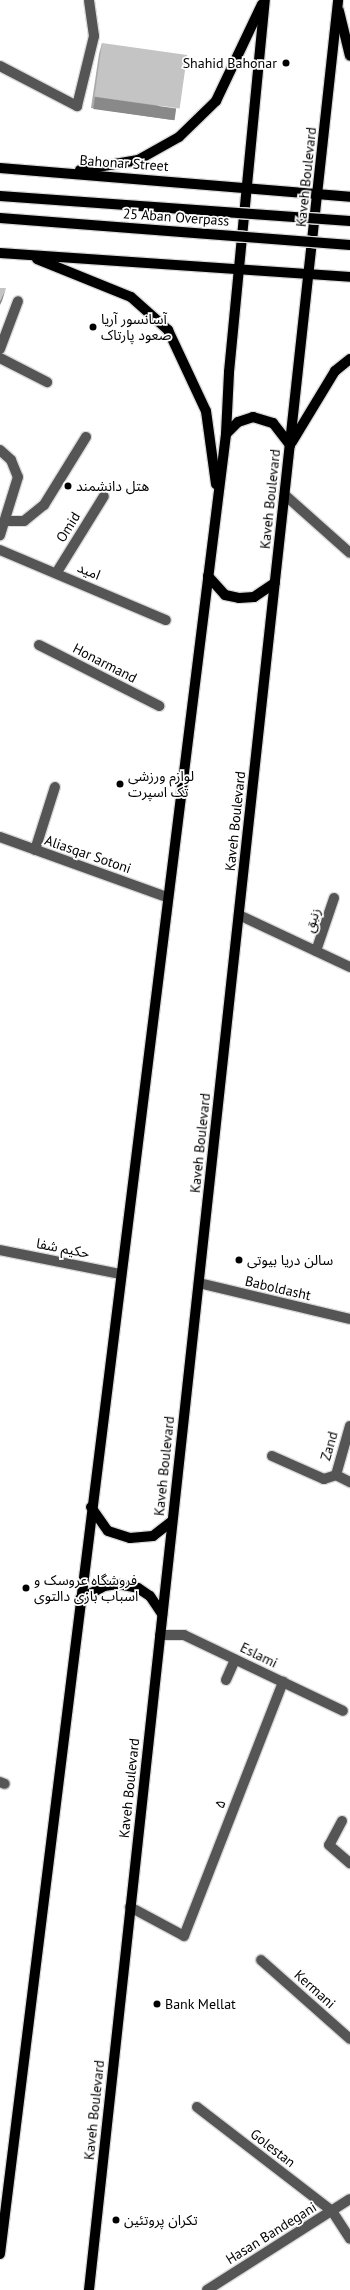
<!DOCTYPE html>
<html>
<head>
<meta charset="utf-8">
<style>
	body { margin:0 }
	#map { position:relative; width:350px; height:2290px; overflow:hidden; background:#fff; font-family:"PT Sans","Noto Sans Arabic",sans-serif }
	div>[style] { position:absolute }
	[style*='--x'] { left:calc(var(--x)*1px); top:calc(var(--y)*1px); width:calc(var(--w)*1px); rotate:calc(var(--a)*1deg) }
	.roads { filter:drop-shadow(1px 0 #dbdbdb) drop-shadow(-1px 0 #dbdbdb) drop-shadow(0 1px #dbdbdb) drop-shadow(0 -1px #dbdbdb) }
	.minor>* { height:10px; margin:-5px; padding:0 5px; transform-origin:5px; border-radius:5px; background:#555 }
	.major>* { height:10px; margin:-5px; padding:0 5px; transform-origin:5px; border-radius:5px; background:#000 }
	.bridges { filter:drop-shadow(1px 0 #dbdbdb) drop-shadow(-1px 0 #dbdbdb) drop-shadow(0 1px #dbdbdb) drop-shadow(0 -1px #dbdbdb) }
	.major-bridge>* { height:10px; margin:-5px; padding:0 5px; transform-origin:5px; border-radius:5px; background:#000 }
	.wall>* { inset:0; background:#a9a9a9 }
	.shaded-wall>* { inset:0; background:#898989; transform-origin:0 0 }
	.building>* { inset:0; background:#c4c4c4; transform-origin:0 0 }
	.dots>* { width:11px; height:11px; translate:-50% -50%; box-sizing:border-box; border:2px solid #fff; border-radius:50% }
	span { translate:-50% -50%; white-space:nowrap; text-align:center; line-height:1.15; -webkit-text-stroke:3.5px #fff; paint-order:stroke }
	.poi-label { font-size:14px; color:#000 }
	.right { translate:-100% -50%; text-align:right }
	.left { translate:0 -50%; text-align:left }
	.street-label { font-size:14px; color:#000 }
</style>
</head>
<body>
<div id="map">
	<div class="roads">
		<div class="minor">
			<div style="--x:0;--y:66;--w:87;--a:27.5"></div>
			<div style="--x:77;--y:106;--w:72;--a:-76.3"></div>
			<div style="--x:94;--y:36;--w:36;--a:-98"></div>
			<div style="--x:0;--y:349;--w:51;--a:-69.4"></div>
			<div style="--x:0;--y:358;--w:53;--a:27.1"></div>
			<div style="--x:0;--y:450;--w:15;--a:42"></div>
			<div style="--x:11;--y:460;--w:18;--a:68"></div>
			<div style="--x:18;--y:477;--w:61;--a:107.2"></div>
			<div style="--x:285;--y:495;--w:87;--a:41.7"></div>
			<div style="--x:5;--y:521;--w:19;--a:0"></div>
			<div style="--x:24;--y:521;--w:26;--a:-39"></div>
			<div style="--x:44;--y:505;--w:80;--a:-58.3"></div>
			<div style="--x:0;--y:550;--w:180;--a:22.9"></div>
			<div style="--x:57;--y:572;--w:89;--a:-58.3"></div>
			<div style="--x:39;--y:645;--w:135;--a:26.9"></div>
			<div style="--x:0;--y:837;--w:177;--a:19.8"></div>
			<div style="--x:35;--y:850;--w:66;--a:-72.4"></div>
			<div style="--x:239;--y:915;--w:123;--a:25.1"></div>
			<div style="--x:316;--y:951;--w:56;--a:-71.2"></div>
			<div style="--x:0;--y:1250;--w:122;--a:11.3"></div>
			<div style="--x:199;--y:1283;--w:155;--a:13.4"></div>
			<div style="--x:272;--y:1456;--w:57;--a:23.9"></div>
			<div style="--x:324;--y:1479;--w:13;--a:-18"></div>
			<div style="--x:336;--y:1475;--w:16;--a:27"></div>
			<div style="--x:336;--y:1475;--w:51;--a:-74.1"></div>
			<div style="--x:160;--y:1635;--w:24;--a:0"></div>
			<div style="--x:184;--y:1635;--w:176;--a:25.5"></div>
			<div style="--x:226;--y:1680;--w:22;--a:-66"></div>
			<div style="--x:0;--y:1782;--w:5;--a:22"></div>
			<div style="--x:342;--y:1821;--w:27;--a:118"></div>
			<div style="--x:329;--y:1845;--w:28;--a:41"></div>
			<div style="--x:130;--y:1907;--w:61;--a:28.2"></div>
			<div style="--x:184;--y:1936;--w:273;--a:-68.7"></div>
			<div style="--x:261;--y:1960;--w:119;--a:41.6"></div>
			<div style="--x:197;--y:2107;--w:170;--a:37.6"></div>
			<div style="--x:332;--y:2211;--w:33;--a:57"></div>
			<div style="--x:207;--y:2290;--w:169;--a:-32.5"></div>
		</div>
		<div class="major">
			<div style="--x:339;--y:11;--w:46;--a:76.3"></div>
			<div style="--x:0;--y:168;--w:351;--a:4.7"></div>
			<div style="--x:80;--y:170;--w:59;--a:-9.8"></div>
			<div style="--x:138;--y:160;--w:47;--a:-29.3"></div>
			<div style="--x:179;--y:137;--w:52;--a:-44.2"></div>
			<div style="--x:216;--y:101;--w:107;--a:-64.6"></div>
			<div style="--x:0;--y:253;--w:351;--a:3.9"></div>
			<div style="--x:37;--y:259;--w:101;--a:22"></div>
			<div style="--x:131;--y:297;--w:50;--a:41.7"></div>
			<div style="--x:168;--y:330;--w:89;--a:64.9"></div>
			<div style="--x:206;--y:411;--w:74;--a:82.2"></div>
			<div style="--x:226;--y:434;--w:17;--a:-45"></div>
			<div style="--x:238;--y:422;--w:16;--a:-18"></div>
			<div style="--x:253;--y:417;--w:21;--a:17"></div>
			<div style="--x:273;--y:423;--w:28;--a:52"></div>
			<div style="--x:292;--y:442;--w:83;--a:-58.8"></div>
			<div style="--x:335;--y:371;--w:19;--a:-39"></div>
			<div style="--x:208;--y:576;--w:25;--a:48"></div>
			<div style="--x:225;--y:595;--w:14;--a:12"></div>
			<div style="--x:239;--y:598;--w:15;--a:-4"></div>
			<div style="--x:254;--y:597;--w:25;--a:-34"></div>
			<div style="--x:91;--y:1507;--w:29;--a:55"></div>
			<div style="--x:108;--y:1531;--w:23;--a:18"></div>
			<div style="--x:130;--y:1538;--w:23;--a:-5"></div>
			<div style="--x:153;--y:1536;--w:24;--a:-38"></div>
			<div style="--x:80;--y:1599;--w:27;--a:-28"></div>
			<div style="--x:104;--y:1586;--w:14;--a:-8"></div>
			<div style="--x:118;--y:1584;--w:20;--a:11"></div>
			<div style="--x:138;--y:1588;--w:14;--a:34"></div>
			<div style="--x:150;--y:1596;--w:22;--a:56"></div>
			<div style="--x:0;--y:2254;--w:1834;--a:-82.92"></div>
			<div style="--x:226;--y:434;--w:62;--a:-87.2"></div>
			<div style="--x:229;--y:372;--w:374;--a:-84.5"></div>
			<div style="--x:89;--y:2290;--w:2303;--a:-83.79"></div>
		</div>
	</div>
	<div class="bridges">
		<div class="major-bridge">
			<div style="--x:0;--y:196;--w:351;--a:4.1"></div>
			<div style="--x:0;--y:218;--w:351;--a:4.4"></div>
		</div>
	</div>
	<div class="wall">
		<div style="clip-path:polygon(102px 43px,172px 120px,91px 108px,99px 54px)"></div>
	</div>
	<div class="shaded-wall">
		<div style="left:95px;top:97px;width:82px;height:12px;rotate:8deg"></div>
		<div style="clip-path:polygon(6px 288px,2px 301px,0 305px,0 301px)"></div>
	</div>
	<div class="building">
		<div style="left:102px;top:43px;width:86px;height:54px;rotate:8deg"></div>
		<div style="clip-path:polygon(0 288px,6px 288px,0 301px)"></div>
	</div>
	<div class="dots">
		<div style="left:286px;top:63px;background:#000"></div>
		<div style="left:93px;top:327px;background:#000"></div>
		<div style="left:68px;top:486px;background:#000"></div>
		<div style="left:120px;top:784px;background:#000"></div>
		<div style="left:239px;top:1260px;background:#000"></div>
		<div style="left:26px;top:1588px;background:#000"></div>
		<div style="left:157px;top:2004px;background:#000"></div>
		<div style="left:116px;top:2220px;background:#000"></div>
	</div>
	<div class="poi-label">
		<span class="right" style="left:277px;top:63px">Shahid Bahonar</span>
		<span class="left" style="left:101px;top:327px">آسانسور آریا<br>صعود پارتاک</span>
		<span class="left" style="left:76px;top:486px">هتل دانشمند</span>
		<span class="left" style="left:128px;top:784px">لوازم ورزشی<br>تک اسپرت</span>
		<span class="left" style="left:247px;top:1260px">سالن دریا بیوتی</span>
		<span class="left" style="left:34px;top:1588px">فروشگاه عروسک و<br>اسباب بازی دالتوی</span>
		<span class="left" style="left:165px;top:2004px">Bank Mellat</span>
		<span class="left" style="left:124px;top:2220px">تکران پروتئین</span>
	</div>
	<div class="street-label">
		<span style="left:124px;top:163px;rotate:4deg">Bahonar Street</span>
		<span style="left:306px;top:177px;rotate:-84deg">Kaveh Boulevard</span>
		<span style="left:176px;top:217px;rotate:4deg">25 Aban Overpass</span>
		<span style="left:270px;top:499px;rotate:-84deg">Kaveh Boulevard</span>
		<span style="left:68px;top:527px;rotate:-58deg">Omid</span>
		<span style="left:89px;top:571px;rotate:23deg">امید</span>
		<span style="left:105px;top:663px;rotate:27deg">Honarmand</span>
		<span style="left:235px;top:821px;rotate:-84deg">Kaveh Boulevard</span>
		<span style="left:88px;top:854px;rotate:19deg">Aliasqar Sotoni</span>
		<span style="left:312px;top:920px;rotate:-71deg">زنبق</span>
		<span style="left:200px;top:1143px;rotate:-84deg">Kaveh Boulevard</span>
		<span style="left:63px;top:1248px;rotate:11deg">حکیم شفا</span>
		<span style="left:278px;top:1288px;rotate:13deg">Baboldasht</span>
		<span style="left:329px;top:1446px;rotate:-74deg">Zand</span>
		<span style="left:164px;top:1466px;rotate:-84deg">Kaveh Boulevard</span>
		<span style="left:259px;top:1655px;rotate:26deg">Eslami</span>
		<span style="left:129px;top:1788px;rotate:-84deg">Kaveh Boulevard</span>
		<span style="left:220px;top:1804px;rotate:-69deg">۵</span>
		<span style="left:315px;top:1989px;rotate:42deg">Kermani</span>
		<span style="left:94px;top:2110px;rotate:-84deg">Kaveh Boulevard</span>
		<span style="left:273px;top:2148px;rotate:38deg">Golestan</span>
		<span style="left:271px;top:2233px;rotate:-32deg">Hasan Bandegani</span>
	</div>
</div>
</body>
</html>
